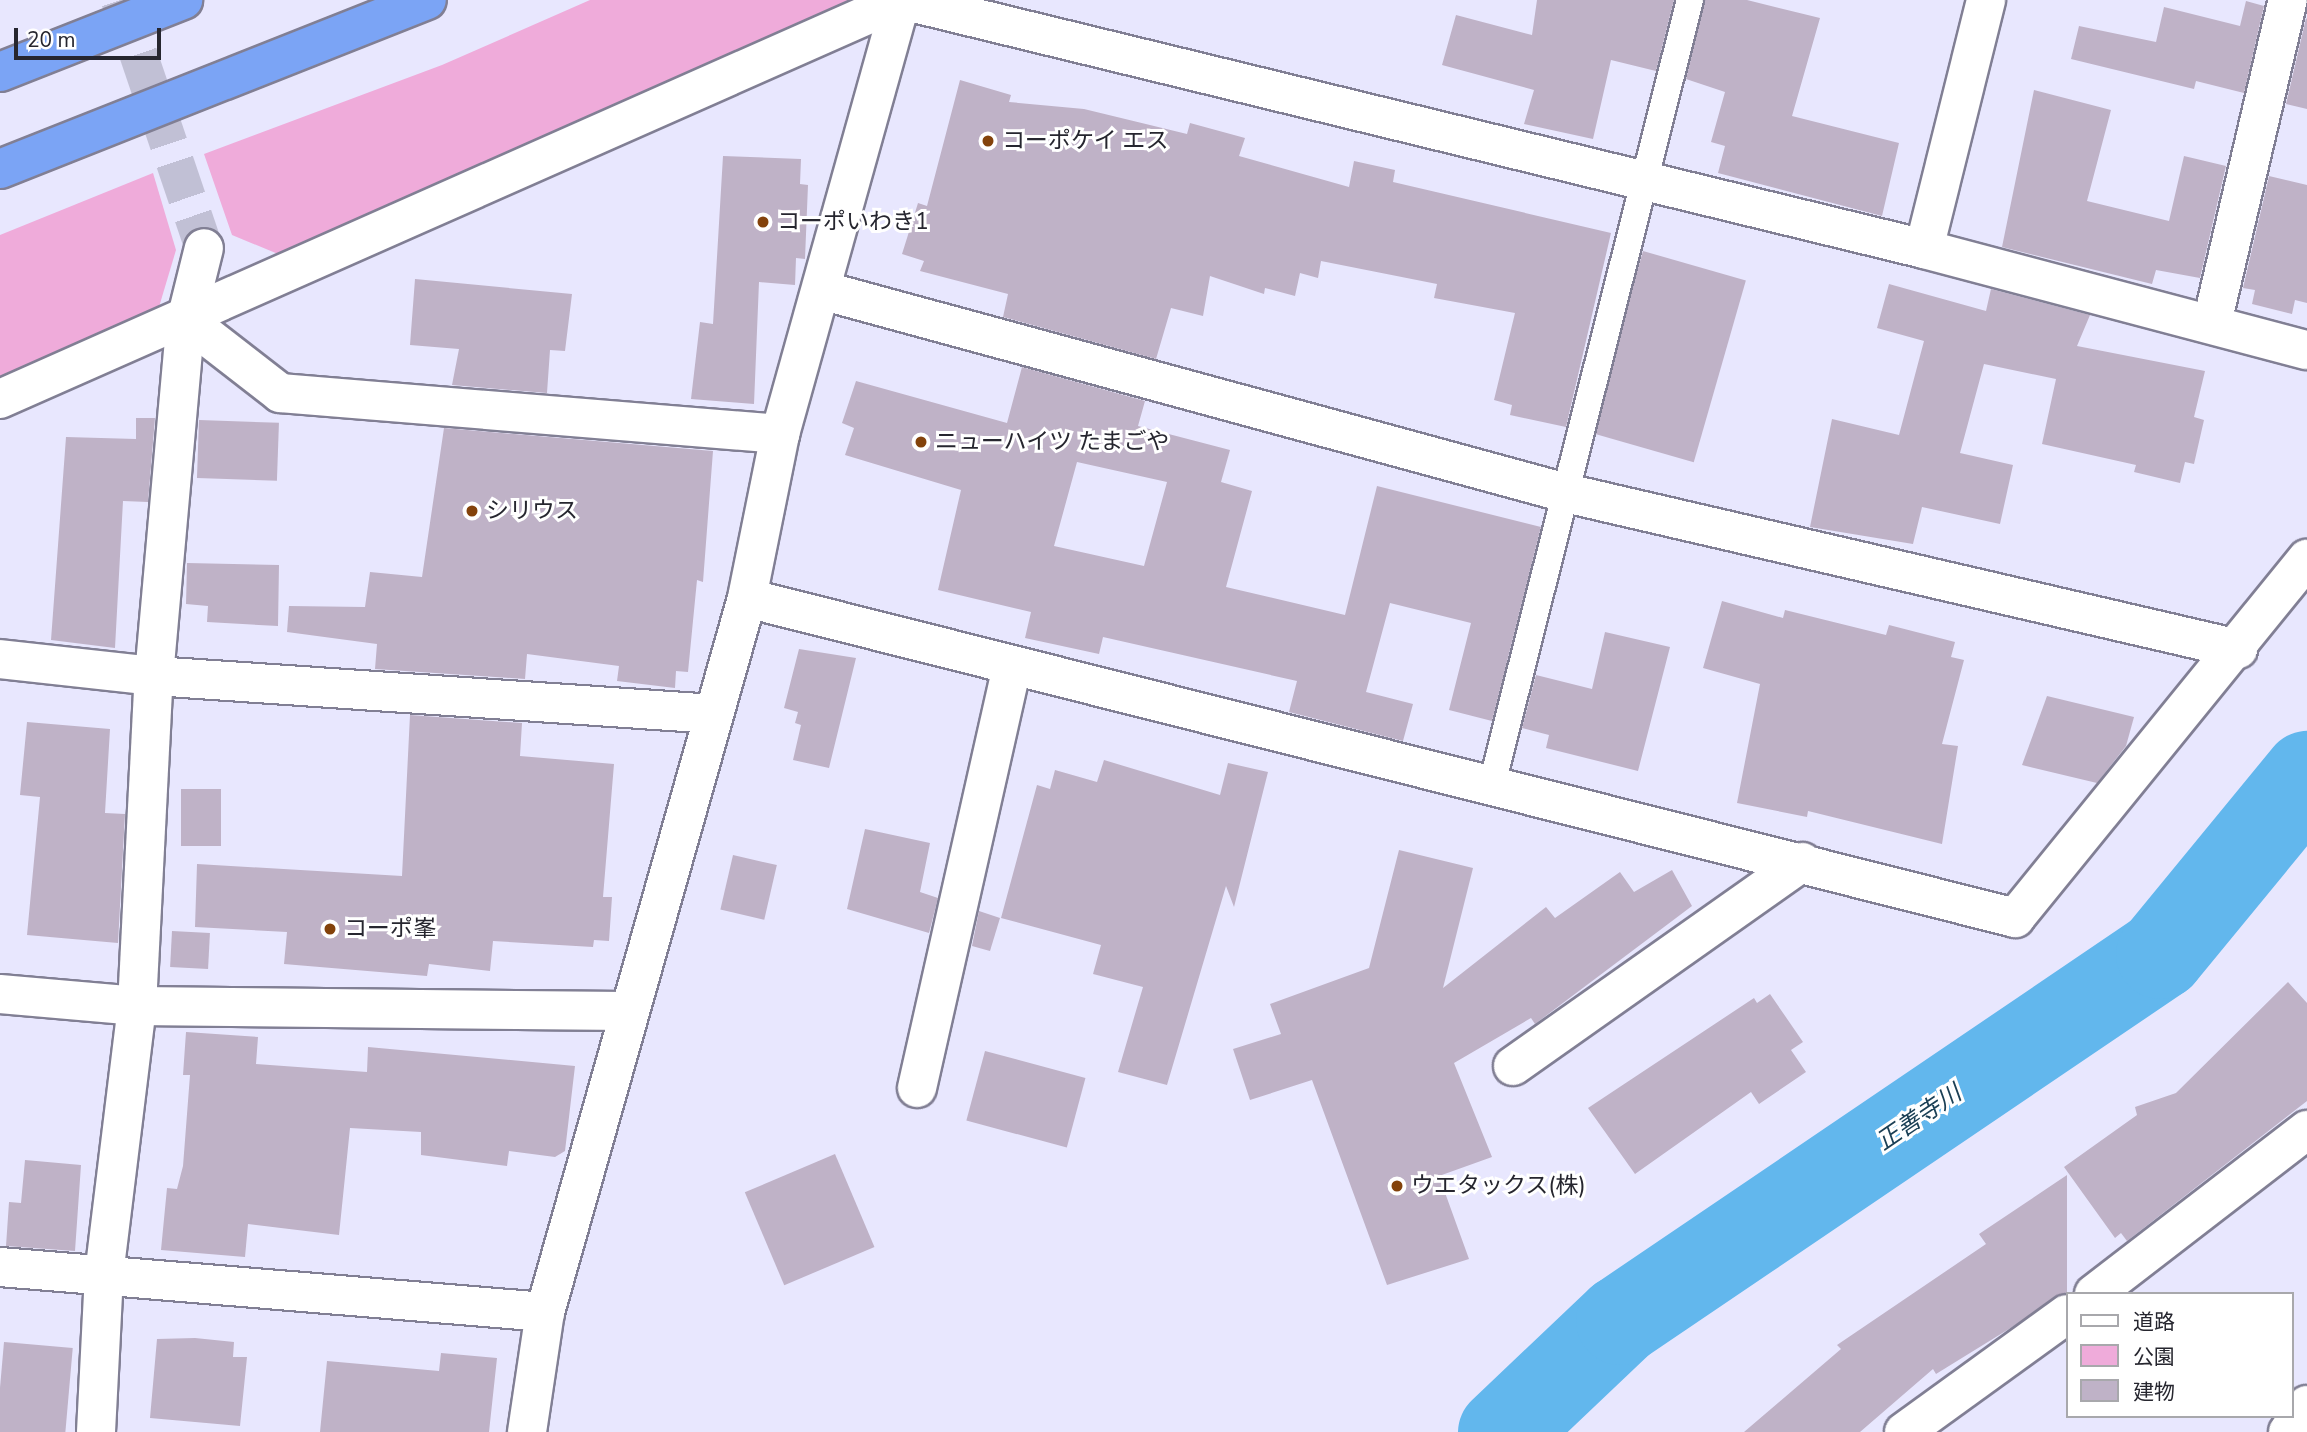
<!DOCTYPE html>
<html>
<head>
<meta charset="utf-8">
<style>
	body { margin:0 }
	#map { position:relative; width:2307px; height:1432px; overflow:hidden; background:#e8e7fe; font-family:"Nunito Sans","Noto Sans JP",sans-serif }
	div>[style] { position:absolute }
	.green>* { inset:0; background:#efabda }
	.river>* { height:89px; margin:-44.5px; padding:0 44.5px; transform-origin:44.5px; border-radius:44.5px; background:#62b7ed }
	.building>* { inset:0; background:#bfb2c7; transform-origin:0 0 }
	.street-tunnel>* { height:38px; margin-top:-19px; transform-origin:0; background:repeating-linear-gradient(90deg,#c1c0d5 0 38px,transparent 0 57px) }
	.roads { filter:drop-shadow(2px 0 #817f94) drop-shadow(-2px 0 #817f94) drop-shadow(0 2px #817f94) drop-shadow(0 -2px #817f94) }
	.lane>* { height:26px; margin:-13px; padding:0 13px; transform-origin:13px; border-radius:13px; background:#fff }
	.street>* { height:38px; margin:-19px; padding:0 19px; transform-origin:19px; border-radius:19px; background:#fff }
	.secondary>* { height:38px; margin:-19px; padding:0 19px; transform-origin:19px; border-radius:19px; background:#fff }
	.highway>* { height:38px; margin:-19px; padding:0 19px; transform-origin:19px; border-radius:19px; background:#7ba4f5 }
	.dots>* { width:19px; height:19px; translate:-50% -50%; box-sizing:border-box; border:4px solid #fff; border-radius:50% }
	span { translate:-50% -50%; white-space:nowrap; text-align:center; line-height:1.15; -webkit-text-stroke:6px #fff; paint-order:stroke }
	.poi-label { font-size:23px; color:#26262f }
	.left { translate:0 -50%; text-align:left }
	.water-label { font-size:24px; color:#1b4056; font-style:italic }
	.legend { position:absolute; left:2066px; top:1292px; width:228px; height:126px; box-sizing:border-box; background:#fff; border:2px solid #a8a8ac; margin:0; padding:9px 12px; list-style:none; font-size:21px; color:#26262f }
	.legend li { display:flex; align-items:center; gap:14px; height:35px }
	.legend b { width:35px; border:2px solid #a8a8ac }
	.scale { position:absolute; left:14px; top:28px; width:147px; height:32px; box-sizing:border-box; border:4px solid #26262f; border-top:0; padding-left:9px; font-size:21px; line-height:24px; white-space:nowrap; color:#26262f; -webkit-text-stroke:5px #fff; paint-order:stroke }
</style>
</head>
<body>
<div id="map">
	<div class="green">
		<i style="clip-path:polygon(590px 0,867px 0,295px 261px,232px 235px,204px 154px,442px 65px)"></i>
		<i style="clip-path:polygon(153px 173px,176px 250px,159px 307px,0 377px,0 235px)"></i>
	</div>
	<div class="river">
		<i style="left:1502px;top:1432px;width:163px;rotate:-43.5deg"></i>
		<i style="left:1620px;top:1320px;width:652px;rotate:-34.13deg"></i>
		<i style="left:2160px;top:954px;width:232px;rotate:-50.6deg"></i>
	</div>
	<div class="building">
		<i style="clip-path:polygon(1537px 0,1674px 0,1656px 71px,1611px 60px,1593px 139px,1524px 124px,1534px 90px,1442px 65px,1456px 15px,1532px 35px)"></i>
		<i style="clip-path:polygon(1705px 0,1747px 0,1820px 18px,1792px 116px,1899px 143px,1882px 216px,1718px 173px,1725px 146px,1711px 142px,1725px 92px,1686px 79px)"></i>
		<i style="clip-path:polygon(2246px 1px,2264px 6px,2244px 93px,2196px 81px,2194px 89px,2071px 59px,2079px 26px,2156px 42px,2164px 7px,2240px 26px)"></i>
		<i style="clip-path:polygon(2306px 18px,2307px 19px,2307px 109px,2286px 104px)"></i>
		<i style="clip-path:polygon(960px 80px,1011px 95px,1009px 102px,1084px 109px,1187px 134px,1190px 123px,1245px 138px,1239px 156px,1349px 187px,1354px 161px,1395px 170px,1393px 182px,1611px 233px,1566px 427px,1510px 415px,1512px 405px,1494px 400px,1515px 313px,1434px 298px,1437px 284px,1321px 261px,1318px 278px,1300px 273px,1295px 296px,1265px 288px,1264px 294px,1210px 276px,1203px 316px,1171px 308px,1156px 359px,1003px 317px,1008px 294px,920px 271px,924px 261px,902px 254px,918px 203px,927px 206px)"></i>
		<i style="clip-path:polygon(2034px 90px,2111px 110px,2087px 201px,2169px 221px,2184px 156px,2226px 166px,2200px 278px,2156px 270px,2152px 284px,2002px 247px)"></i>
		<i style="clip-path:polygon(723px 156px,801px 159px,800px 184px,808px 185px,805px 259px,796px 258px,795px 285px,759px 282px,754px 404px,691px 399px,700px 322px,713px 324px)"></i>
		<i style="clip-path:polygon(2269px 176px,2307px 185px,2307px 303px,2295px 300px,2292px 314px,2252px 304px,2255px 290px,2243px 288px)"></i>
		<i style="left:1643px;top:251px;width:107px;height:189px;rotate:16deg"></i>
		<i style="clip-path:polygon(415px 279px,572px 294px,565px 351px,550px 350px,547px 393px,452px 385px,459px 349px,410px 345px)"></i>
		<i style="clip-path:polygon(1889px 284px,1986px 311px,1991px 289px,2090px 315px,2077px 346px,2205px 371px,2194px 417px,2204px 420px,2194px 464px,2185px 462px,2180px 483px,2134px 472px,2136px 465px,2042px 444px,2056px 379px,1984px 364px,1960px 453px,2013px 465px,2000px 524px,1922px 507px,1913px 544px,1810px 527px,1832px 419px,1899px 435px,1924px 341px,1877px 328px)"></i>
		<i style="clip-path:polygon(evenodd,1022px 367px,1145px 401px,1138px 426px,1230px 450px,1221px 482px,1252px 491px,1226px 587px,1345px 615px,1377px 486px,1541px 527px,1492px 721px,1449px 710px,1471px 623px,1390px 603px,1366px 692px,1413px 704px,1403px 741px,1289px 712px,1297px 681px,1103px 637px,1099px 654px,1025px 638px,1031px 612px,938px 590px,961px 490px,845px 455px,854px 428px,842px 423px,856px 381px,1007px 423px,1022px 367px,1077px 462px,1167px 482px,1144px 566px,1054px 546px,1077px 462px)"></i>
		<i style="clip-path:polygon(136px 418px,155px 418px,148px 502px,123px 501px,115px 648px,51px 640px,66px 437px,136px 439px)"></i>
		<i style="left:199px;top:420px;width:80px;height:58px;rotate:2deg"></i>
		<i style="clip-path:polygon(444px 428px,713px 451px,703px 582px,697px 580px,688px 672px,676px 671px,675px 688px,617px 681px,619px 666px,527px 654px,525px 679px,375px 669px,377px 644px,287px 632px,289px 606px,365px 607px,370px 572px,422px 577px)"></i>
		<i style="clip-path:polygon(187px 563px,279px 565px,278px 626px,207px 622px,208px 606px,186px 604px)"></i>
		<i style="clip-path:polygon(1722px 601px,1783px 618px,1785px 610px,1886px 635px,1889px 625px,1955px 642px,1951px 657px,1964px 660px,1942px 744px,1958px 746px,1942px 844px,1808px 811px,1807px 817px,1737px 803px,1760px 684px,1703px 668px)"></i>
		<i style="clip-path:polygon(1605px 632px,1670px 647px,1638px 771px,1546px 748px,1549px 735px,1522px 728px,1536px 675px,1592px 689px)"></i>
		<i style="clip-path:polygon(799px 649px,856px 658px,829px 768px,793px 760px,801px 725px,795px 723px,798px 712px,784px 708px)"></i>
		<i style="clip-path:polygon(2047px 696px,2134px 717px,2126px 746px,2097px 783px,2022px 765px)"></i>
		<i style="clip-path:polygon(410px 715px,522px 723px,520px 756px,614px 764px,603px 897px,612px 897px,609px 941px,594px 940px,593px 947px,493px 941px,490px 971px,429px 964px,427px 976px,284px 964px,287px 932px,195px 927px,197px 864px,402px 876px)"></i>
		<i style="clip-path:polygon(27px 722px,110px 729px,105px 813px,125px 814px,118px 943px,27px 935px,40px 797px,20px 795px)"></i>
		<i style="clip-path:polygon(1104px 760px,1220px 795px,1228px 763px,1268px 772px,1234px 907px,1226px 886px,1167px 1085px,1118px 1072px,1143px 987px,1093px 974px,1101px 945px,1001px 918px,1037px 785px,1050px 789px,1055px 770px,1097px 782px)"></i>
		<i style="left:181px;top:789px;width:40px;height:57px"></i>
		<i style="clip-path:polygon(865px 829px,930px 843px,920px 892px,938px 898px,929px 933px,847px 909px)"></i>
		<i style="clip-path:polygon(1399px 850px,1473px 868px,1443px 988px,1546px 907px,1555px 918px,1620px 872px,1634px 892px,1672px 870px,1692px 906px,1535px 1024px,1531px 1018px,1454px 1063px,1492px 1157px,1439px 1176px,1469px 1259px,1387px 1285px,1312px 1080px,1250px 1100px,1233px 1049px,1281px 1034px,1270px 1004px,1369px 968px)"></i>
		<i style="left:733px;top:855px;width:45px;height:56px;rotate:13deg"></i>
		<i style="clip-path:polygon(979px 911px,1000px 918px,990px 951px,972px 946px)"></i>
		<i style="left:172px;top:931px;width:38px;height:36px;rotate:3deg"></i>
		<i style="clip-path:polygon(2288px 982px,2307px 1003px,2307px 1101px,2127px 1241px,2121px 1233px,2115px 1238px,2064px 1167px,2137px 1115px,2135px 1107px,2176px 1093px)"></i>
		<i style="clip-path:polygon(1770px 994px,1803px 1042px,1791px 1050px,1806px 1072px,1759px 1104px,1751px 1092px,1635px 1174px,1588px 1108px,1754px 998px,1757px 1003px)"></i>
		<i style="clip-path:polygon(186px 1032px,258px 1037px,256px 1064px,367px 1072px,368px 1047px,575px 1066px,565px 1151px,555px 1157px,509px 1151px,507px 1166px,421px 1155px,421px 1132px,350px 1128px,339px 1235px,248px 1224px,245px 1257px,161px 1250px,167px 1188px,177px 1189px,183px 1166px,190px 1075px,183px 1075px)"></i>
		<i style="left:985px;top:1051px;width:104px;height:72px;rotate:15deg"></i>
		<i style="left:835px;top:1154px;width:101px;height:98px;rotate:67deg"></i>
		<i style="clip-path:polygon(25px 1160px,81px 1165px,75px 1251px,6px 1246px,9px 1202px,21px 1203px)"></i>
		<i style="clip-path:polygon(2067px 1175px,2067px 1293px,1936px 1374px,1933px 1369px,1860px 1432px,1744px 1432px,1841px 1349px,1837px 1345px,1986px 1244px,1979px 1234px)"></i>
		<i style="clip-path:polygon(195px 1338px,234px 1342px,233px 1357px,247px 1357px,240px 1426px,150px 1418px,157px 1339px)"></i>
		<i style="left:4px;top:1342px;width:69px;height:90px;rotate:5deg"></i>
		<i style="clip-path:polygon(441px 1353px,497px 1358px,489px 1432px,320px 1432px,327px 1361px,439px 1371px)"></i>
	</div>
	<div class="street-tunnel">
		<i style="left:120px;top:0;width:262px;rotate:71.3deg"></i>
	</div>
	<div class="roads">
		<div class="lane">
			<i style="left:1492px;top:784px;width:809px;rotate:-75.83deg"></i>
		</div>
		<div class="street">
			<i style="left:902px;top:0;width:1052px;rotate:13.69deg"></i>
			<i style="left:1924px;top:249px;width:396px;rotate:14.8deg"></i>
			<i style="left:1924px;top:249px;width:257px;rotate:-76deg"></i>
			<i style="left:821px;top:290px;width:776px;rotate:15.24deg"></i>
			<i style="left:1570px;top:494px;width:686px;rotate:13.06deg"></i>
			<i style="left:186px;top:320px;width:119px;rotate:37.8deg"></i>
			<i style="left:280px;top:393px;width:502px;rotate:4.69deg"></i>
			<i style="left:2212px;top:323px;width:332px;rotate:-76.8deg"></i>
			<i style="left:0;top:399px;width:985px;rotate:-23.89deg"></i>
			<i style="left:747px;top:598px;width:1308px;rotate:14.16deg"></i>
			<i style="left:2015px;top:918px;width:463px;rotate:-50.9deg"></i>
			<i style="left:0;top:659px;width:155px;rotate:6.3deg"></i>
			<i style="left:154px;top:676px;width:561px;rotate:3.88deg"></i>
			<i style="left:0;top:994px;width:138px;rotate:5deg"></i>
			<i style="left:137px;top:1006px;width:489px;rotate:0.6deg"></i>
			<i style="left:1513px;top:1066px;width:354px;rotate:-35.2deg"></i>
			<i style="left:917px;top:1088px;width:432px;rotate:-77.3deg"></i>
			<i style="left:0;top:1267px;width:547px;rotate:4.72deg"></i>
			<i style="left:2094px;top:1294px;width:269px;rotate:-37.6deg"></i>
			<i style="left:96px;top:1432px;width:157px;rotate:-87.1deg"></i>
			<i style="left:104px;top:1275px;width:271px;rotate:-83deg"></i>
			<i style="left:137px;top:1006px;width:330px;rotate:-87.1deg"></i>
			<i style="left:154px;top:676px;width:357px;rotate:-84.9deg"></i>
			<i style="left:186px;top:320px;width:74px;rotate:-76deg"></i>
			<i style="left:1904px;top:1432px;width:201px;rotate:-35.9deg"></i>
			<i style="left:2288px;top:1432px;width:33px;rotate:-55deg"></i>
		</div>
		<div class="secondary">
			<i style="left:527px;top:1432px;width:121px;rotate:-81.5deg"></i>
			<i style="left:545px;top:1312px;width:742px;rotate:-74.2deg"></i>
			<i style="left:747px;top:598px;width:167px;rotate:-78.6deg"></i>
			<i style="left:780px;top:434px;width:451px;rotate:-74.4deg"></i>
		</div>
		<div class="highway">
			<i style="left:0;top:72px;width:197px;rotate:-21.5deg"></i>
			<i style="left:0;top:169px;width:459px;rotate:-21.6deg"></i>
		</div>
	</div>
	<div class="dots">
		<i style="left:988px;top:141px;background:#83420b"></i>
		<i style="left:763px;top:222px;background:#83420b"></i>
		<i style="left:921px;top:442px;background:#83420b"></i>
		<i style="left:472px;top:511px;background:#83420b"></i>
		<i style="left:330px;top:929px;background:#83420b"></i>
		<i style="left:1397px;top:1186px;background:#83420b"></i>
	</div>
	<div class="poi-label">
		<span class="left" style="left:1002px;top:141px">コーポケイ エス</span>
		<span class="left" style="left:777px;top:222px">コーポいわき1</span>
		<span class="left" style="left:935px;top:442px">ニューハイツ たまごや</span>
		<span class="left" style="left:486px;top:511px">シリウス</span>
		<span class="left" style="left:344px;top:929px">コーポ峯</span>
		<span class="left" style="left:1411px;top:1186px">ウエタックス(株)</span>
	</div>
	<div class="water-label">
		<span style="left:1919px;top:1118px;rotate:-34deg">正善寺川</span>
	</div>
	<ul class="legend">
	<li><b style="height:9px;background:#fff"></b>道路</li>
	<li><b style="height:19px;background:#efabda"></b>公園</li>
	<li><b style="height:19px;background:#bfb2c7"></b>建物</li>
	</ul>
	<div class="scale">20 m</div>
</div>
</body>
</html>
